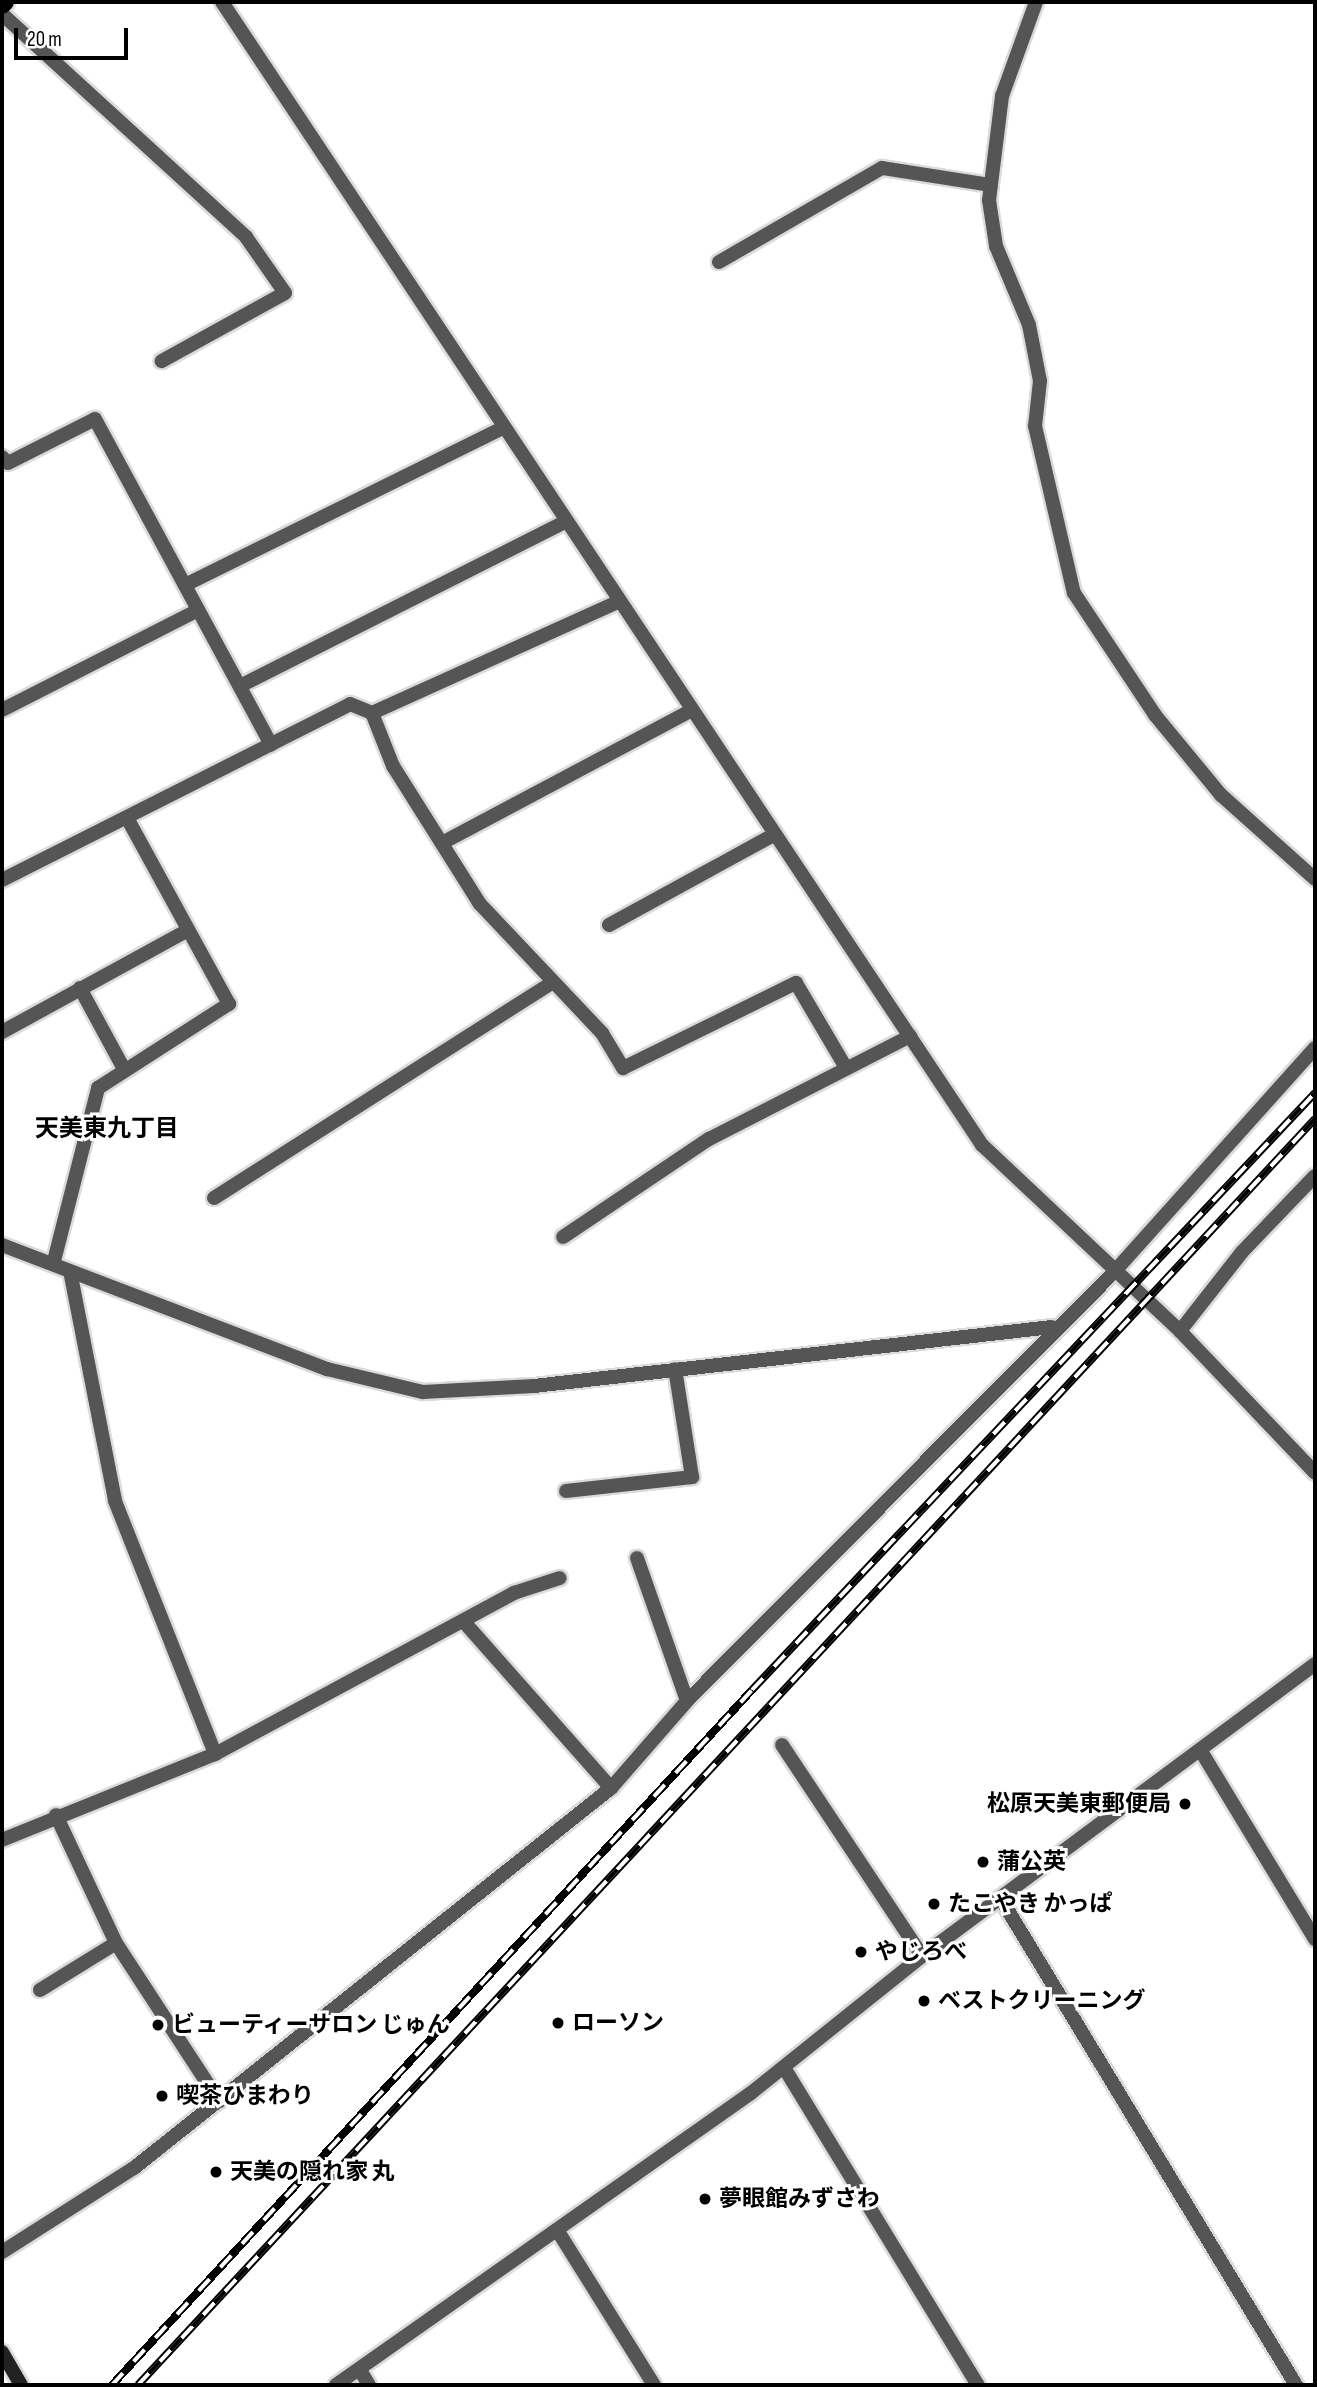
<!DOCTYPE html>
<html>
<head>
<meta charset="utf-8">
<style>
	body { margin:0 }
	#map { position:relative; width:1317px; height:2387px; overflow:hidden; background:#fff; font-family:"Sofia Sans Condensed","Noto Sans JP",sans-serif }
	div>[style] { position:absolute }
	.roads { filter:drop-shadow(2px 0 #dbdbdb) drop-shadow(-2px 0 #dbdbdb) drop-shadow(0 2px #dbdbdb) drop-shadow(0 -2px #dbdbdb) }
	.minor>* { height:14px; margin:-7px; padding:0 7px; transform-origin:7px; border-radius:7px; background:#555 }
	.secondary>* { height:14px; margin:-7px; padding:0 7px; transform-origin:7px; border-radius:7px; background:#222 }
	.primary>* { height:18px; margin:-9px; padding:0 9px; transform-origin:9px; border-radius:9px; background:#000 }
	.rail>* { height:8px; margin-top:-4px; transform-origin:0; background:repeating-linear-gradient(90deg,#fff 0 16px,#000 0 32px); box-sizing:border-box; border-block:2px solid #000 }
	.dots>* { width:19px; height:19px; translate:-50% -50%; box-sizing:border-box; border:4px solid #fff; border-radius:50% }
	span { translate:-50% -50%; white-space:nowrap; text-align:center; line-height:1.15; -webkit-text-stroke:6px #fff; paint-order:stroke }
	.poi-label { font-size:23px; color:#000; font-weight:700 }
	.right { translate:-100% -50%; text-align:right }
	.left { translate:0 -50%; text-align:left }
	.neighbourhood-label { font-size:24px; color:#000; font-weight:700 }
	.frame { position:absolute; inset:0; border:4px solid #000; pointer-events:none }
	.scale { position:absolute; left:14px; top:28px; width:114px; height:32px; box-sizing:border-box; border:4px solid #000; border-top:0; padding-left:9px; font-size:21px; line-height:24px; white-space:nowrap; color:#000; -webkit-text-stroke:5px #fff; paint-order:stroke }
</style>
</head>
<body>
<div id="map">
	<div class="roads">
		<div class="minor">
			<i style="left:222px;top:2px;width:1373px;rotate:56.38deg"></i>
			<i style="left:982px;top:1145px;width:272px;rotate:43.2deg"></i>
			<i style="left:1180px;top:1331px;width:196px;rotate:46.4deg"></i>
			<i style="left:1036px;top:2px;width:100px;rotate:109.9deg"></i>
			<i style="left:1002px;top:96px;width:105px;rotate:97.1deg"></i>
			<i style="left:989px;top:200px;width:47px;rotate:81.3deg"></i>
			<i style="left:996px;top:246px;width:86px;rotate:67.3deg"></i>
			<i style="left:1029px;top:325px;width:57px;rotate:78.9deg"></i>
			<i style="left:1040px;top:381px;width:45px;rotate:96.3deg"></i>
			<i style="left:1035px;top:426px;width:171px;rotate:76.9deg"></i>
			<i style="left:1074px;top:593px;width:146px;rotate:56.4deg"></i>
			<i style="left:1155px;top:715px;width:104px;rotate:50.5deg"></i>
			<i style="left:1221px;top:795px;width:126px;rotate:41.8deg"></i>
			<i style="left:2px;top:14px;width:331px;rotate:42.4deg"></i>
			<i style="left:246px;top:237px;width:68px;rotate:55.1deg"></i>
			<i style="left:285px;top:293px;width:141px;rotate:151.1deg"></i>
			<i style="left:719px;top:262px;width:188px;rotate:-30deg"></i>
			<i style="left:882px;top:168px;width:110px;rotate:8.9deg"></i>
			<i style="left:2px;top:457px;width:8px;rotate:45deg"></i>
			<i style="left:8px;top:463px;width:97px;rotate:-26.8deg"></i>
			<i style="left:95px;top:419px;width:370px;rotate:61.6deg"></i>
			<i style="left:185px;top:585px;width:356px;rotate:-26.3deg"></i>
			<i style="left:240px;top:686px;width:365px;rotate:-26.8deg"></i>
			<i style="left:2px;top:710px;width:220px;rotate:-27deg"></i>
			<i style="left:372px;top:713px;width:57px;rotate:68.4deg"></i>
			<i style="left:393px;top:766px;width:163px;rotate:57.8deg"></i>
			<i style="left:480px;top:904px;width:178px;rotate:46.6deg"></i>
			<i style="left:602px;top:1033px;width:41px;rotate:59deg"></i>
			<i style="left:623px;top:1068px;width:193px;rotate:-26.2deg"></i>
			<i style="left:796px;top:983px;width:99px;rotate:59.5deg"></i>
			<i style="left:442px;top:843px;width:283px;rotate:-28deg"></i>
			<i style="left:2px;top:880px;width:390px;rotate:-26.8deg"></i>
			<i style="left:350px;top:704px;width:24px;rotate:22deg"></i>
			<i style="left:372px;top:713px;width:272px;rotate:-24.3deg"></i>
			<i style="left:609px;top:925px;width:189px;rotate:-28.7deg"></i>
			<i style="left:80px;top:988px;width:94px;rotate:61.5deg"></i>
			<i style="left:2px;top:1032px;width:212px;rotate:-28.7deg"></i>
			<i style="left:214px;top:1198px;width:401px;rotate:-32.5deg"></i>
			<i style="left:563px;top:1237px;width:176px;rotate:-33.9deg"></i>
			<i style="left:709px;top:1139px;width:226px;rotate:-27.1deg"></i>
			<i style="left:2px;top:1245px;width:348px;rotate:20.9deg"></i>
			<i style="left:327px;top:1369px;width:99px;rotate:13.5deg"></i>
			<i style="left:423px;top:1392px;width:111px;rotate:-3.1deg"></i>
			<i style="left:534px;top:1386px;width:521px;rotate:-6.5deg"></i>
			<i style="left:54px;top:1261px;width:179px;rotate:-75.7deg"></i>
			<i style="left:98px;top:1088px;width:156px;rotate:-32.7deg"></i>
			<i style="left:229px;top:1004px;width:212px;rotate:-118.7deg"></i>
			<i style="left:71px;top:1276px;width:229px;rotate:78.9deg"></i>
			<i style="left:115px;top:1501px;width:272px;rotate:68.4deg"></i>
			<i style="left:1180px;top:1331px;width:100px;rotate:-51.9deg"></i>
			<i style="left:1242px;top:1252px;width:105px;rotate:-46.2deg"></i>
			<i style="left:566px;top:1491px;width:127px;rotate:-6.3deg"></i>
			<i style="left:692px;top:1477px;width:109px;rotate:-98.9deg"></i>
			<i style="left:637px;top:1558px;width:151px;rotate:70.7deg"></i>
			<i style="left:465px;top:1623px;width:220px;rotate:48.5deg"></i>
			<i style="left:782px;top:1745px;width:253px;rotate:56.4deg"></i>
			<i style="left:1201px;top:1751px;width:220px;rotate:58.8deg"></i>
			<i style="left:56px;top:1815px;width:141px;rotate:64.9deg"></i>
			<i style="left:116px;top:1943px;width:189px;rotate:56.9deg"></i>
			<i style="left:2px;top:1840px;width:230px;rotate:-22deg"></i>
			<i style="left:215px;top:1754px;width:340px;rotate:-28.3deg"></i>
			<i style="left:514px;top:1593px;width:48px;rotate:-18.1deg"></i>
			<i style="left:1001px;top:1899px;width:569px;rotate:58.74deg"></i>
			<i style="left:40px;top:1990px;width:89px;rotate:-31.7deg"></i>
			<i style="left:785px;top:2069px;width:370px;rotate:58.6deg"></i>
			<i style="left:559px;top:2233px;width:179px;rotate:58deg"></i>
			<i style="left:2px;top:2252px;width:156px;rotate:-32.5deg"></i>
			<i style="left:134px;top:2168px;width:610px;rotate:-38.54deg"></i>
			<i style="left:611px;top:1788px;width:116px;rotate:-48.9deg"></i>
			<i style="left:687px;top:1701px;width:605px;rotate:-45.13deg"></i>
			<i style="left:1114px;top:1272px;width:301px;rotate:-48.1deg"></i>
			<i style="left:360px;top:2370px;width:17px;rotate:59deg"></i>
			<i style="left:336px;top:2385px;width:507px;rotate:-35.13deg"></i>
			<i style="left:751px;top:2093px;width:219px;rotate:-38.7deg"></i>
			<i style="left:922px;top:1956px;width:490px;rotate:-36.6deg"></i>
		</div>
		<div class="secondary">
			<i style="left:2px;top:2352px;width:38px;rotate:60deg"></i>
		</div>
		<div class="primary">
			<i style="left:2px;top:5px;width:4px;rotate:-45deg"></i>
		</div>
	</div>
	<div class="rail">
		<i style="left:112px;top:2385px;width:945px;rotate:-47.36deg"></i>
		<i style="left:752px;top:1690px;width:821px;rotate:-46.68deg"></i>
		<i style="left:138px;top:2385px;width:1729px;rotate:-47.09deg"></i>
	</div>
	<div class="dots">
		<i style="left:1185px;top:1804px;background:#000"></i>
		<i style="left:983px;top:1862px;background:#000"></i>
		<i style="left:934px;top:1904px;background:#000"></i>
		<i style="left:861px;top:1952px;background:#000"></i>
		<i style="left:924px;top:2001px;background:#000"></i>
		<i style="left:558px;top:2023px;background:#000"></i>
		<i style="left:158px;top:2025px;background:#000"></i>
		<i style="left:162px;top:2096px;background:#000"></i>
		<i style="left:216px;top:2172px;background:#000"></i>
		<i style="left:705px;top:2199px;background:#000"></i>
	</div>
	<div class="poi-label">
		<span class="right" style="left:1171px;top:1804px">松原天美東郵便局</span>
		<span class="left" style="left:997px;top:1862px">蒲公英</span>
		<span class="left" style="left:948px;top:1904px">たこやき かっぱ</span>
		<span class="left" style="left:875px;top:1952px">やじろべ</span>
		<span class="left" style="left:938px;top:2001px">ベストクリーニング</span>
		<span class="left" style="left:572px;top:2023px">ローソン</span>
		<span class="left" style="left:172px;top:2025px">ビューティーサロン じゅん</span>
		<span class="left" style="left:176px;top:2096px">喫茶ひまわり</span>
		<span class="left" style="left:230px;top:2172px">天美の隠れ家 丸</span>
		<span class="left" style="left:719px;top:2199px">夢眼館みずさわ</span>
	</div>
	<div class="neighbourhood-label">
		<span style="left:107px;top:1129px">天美東九丁目</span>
	</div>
	<div class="frame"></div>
	<div class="scale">20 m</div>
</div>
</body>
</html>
